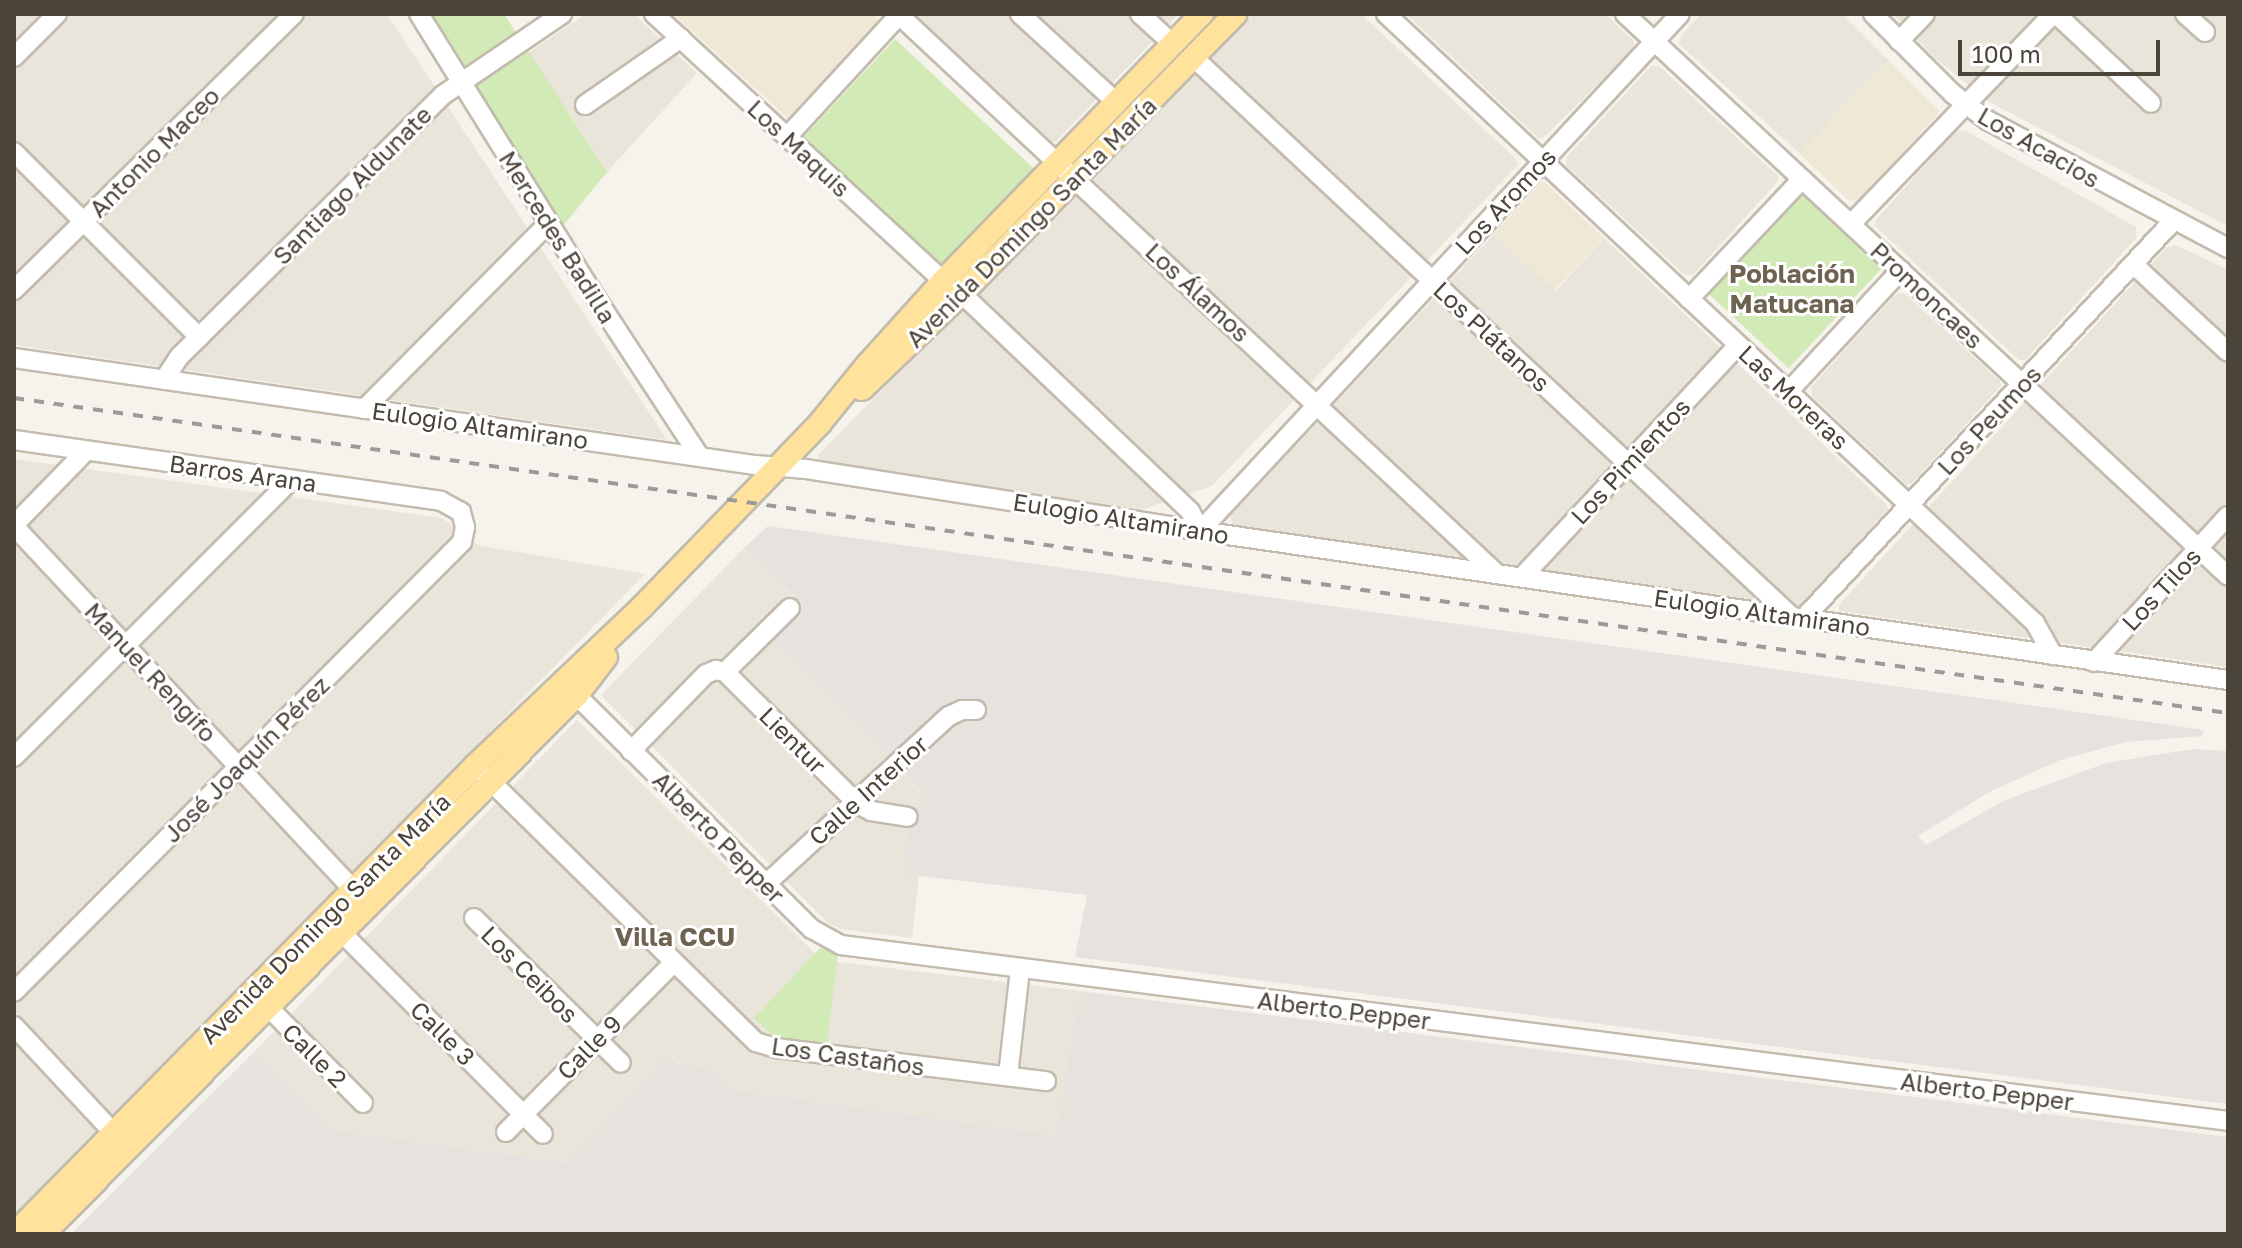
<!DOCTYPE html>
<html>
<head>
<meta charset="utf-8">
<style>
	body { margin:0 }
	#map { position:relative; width:2242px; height:1248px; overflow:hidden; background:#f6f3ec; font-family:"Golos Text",sans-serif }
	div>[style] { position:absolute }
	.residential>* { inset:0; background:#eae5da }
	.industrial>* { inset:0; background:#e6e2dd }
	.education>* { inset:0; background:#efe8d6; transform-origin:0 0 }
	.green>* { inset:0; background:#d2eab5; transform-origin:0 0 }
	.roads { filter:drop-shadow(2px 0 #c2bbae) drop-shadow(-2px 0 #c2bbae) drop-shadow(0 2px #c2bbae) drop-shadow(0 -2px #c2bbae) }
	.minor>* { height:18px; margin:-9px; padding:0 9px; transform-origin:9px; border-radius:9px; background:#fff }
	.major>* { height:22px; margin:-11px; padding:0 11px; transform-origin:11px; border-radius:11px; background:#ffe39c }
	.rail>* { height:4px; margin-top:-2px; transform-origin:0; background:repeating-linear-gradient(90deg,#9a9a9a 0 10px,transparent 0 20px) }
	span { translate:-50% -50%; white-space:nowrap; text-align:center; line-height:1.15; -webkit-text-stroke:6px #fff; paint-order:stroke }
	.street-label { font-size:24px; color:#4b4439 }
	.neighbourhood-label { font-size:26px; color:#6e6250; font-weight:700 }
	.frame { position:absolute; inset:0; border:16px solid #4b4439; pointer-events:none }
	.scale { position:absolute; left:1958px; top:40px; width:202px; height:36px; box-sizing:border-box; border:4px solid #4b4439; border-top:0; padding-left:10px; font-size:24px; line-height:28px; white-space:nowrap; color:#4b4439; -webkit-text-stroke:6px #fff; paint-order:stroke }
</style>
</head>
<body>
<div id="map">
	<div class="residential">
		<i style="clip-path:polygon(14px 14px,387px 14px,667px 440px,14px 345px)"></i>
		<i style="clip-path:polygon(586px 14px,634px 14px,697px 73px,607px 172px,528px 53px)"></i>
		<i style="clip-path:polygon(911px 14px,1179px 14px,1055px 142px,1049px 143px)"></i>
		<i style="clip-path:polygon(1253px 14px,1361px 14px,1516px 159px,1518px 165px,1212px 486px,1138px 511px,823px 464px,817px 456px)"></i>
		<i style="clip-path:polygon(1406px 14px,1605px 14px,1634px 41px,1634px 49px,1543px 138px,1538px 138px)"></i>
		<i style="clip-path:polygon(1701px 14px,1842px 14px,1889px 61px,1799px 153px,1679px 44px,1680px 37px)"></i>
		<i style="clip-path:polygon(1893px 14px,2228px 14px,2228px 226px,1989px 102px,1935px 58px)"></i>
		<i style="clip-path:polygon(1651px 66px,1659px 66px,1778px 176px,1778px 181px,1693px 275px,1684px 274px,1567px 166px,1566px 158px)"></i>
		<i style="clip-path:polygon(1964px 130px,2136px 227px,2136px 238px,2025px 360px,2019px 360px,1875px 226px,1876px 220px,1954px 132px)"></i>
		<i style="clip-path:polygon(1494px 234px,1556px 291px,1604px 238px,1887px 505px,1888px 509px,1800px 606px,1234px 526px,1230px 516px)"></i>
		<i style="clip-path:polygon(2176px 245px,2228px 270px,2228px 667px,1839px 611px,1839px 605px,2166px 248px)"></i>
		<i style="clip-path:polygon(1904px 293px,2000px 381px,2001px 386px,1912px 483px,1906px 484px,1812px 396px,1811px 387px,1896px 294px)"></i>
		<i style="clip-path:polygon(14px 459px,442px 518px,477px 545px,645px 574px,14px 1218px)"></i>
		<i style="clip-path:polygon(743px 549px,804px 606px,775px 640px,923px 794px,906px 829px,902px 873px,919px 876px,912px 938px,840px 929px,828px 923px,601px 695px)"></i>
		<i style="clip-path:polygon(577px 720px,818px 956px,831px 961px,1080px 991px,1058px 1135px,736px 1090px,703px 1066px,688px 1071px,669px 1055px,568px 1163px,336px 1130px,253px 1053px)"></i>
	</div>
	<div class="industrial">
		<i style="clip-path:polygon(768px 526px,2204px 730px,2202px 736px,2125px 742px,2060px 760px,1991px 791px,1918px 836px,1926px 845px,2003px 801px,2106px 763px,2193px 749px,2228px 751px,2228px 1104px,1075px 957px,1087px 895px,902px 874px,906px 829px,923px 793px,774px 640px,804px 605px,743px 549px)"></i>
		<i style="clip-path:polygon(1080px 991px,2228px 1137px,2228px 1234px,71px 1234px,253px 1053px,336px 1130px,568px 1163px,668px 1055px,688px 1071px,703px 1066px,736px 1090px,1057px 1135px)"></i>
	</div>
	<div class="education">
		<i style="clip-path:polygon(673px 14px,872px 14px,881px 23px,792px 122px)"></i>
		<i style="clip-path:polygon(1889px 61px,1940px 112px,1858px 201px,1848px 200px,1799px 153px)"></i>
		<i style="left:1543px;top:181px;width:83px;height:72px;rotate:43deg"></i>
	</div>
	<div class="green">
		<i style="clip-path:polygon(430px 14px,504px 14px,607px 172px,563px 226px)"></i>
		<i style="left:895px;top:39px;width:190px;height:136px;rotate:43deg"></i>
		<i style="left:1803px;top:193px;width:109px;height:138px;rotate:43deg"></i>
		<i style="clip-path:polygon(821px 947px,838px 953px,827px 1044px,776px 1038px,754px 1018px)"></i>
	</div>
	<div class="roads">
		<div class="minor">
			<i style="left:419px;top:14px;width:327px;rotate:58.1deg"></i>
			<i style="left:592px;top:292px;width:197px;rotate:56.8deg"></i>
			<i style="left:654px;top:14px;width:393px;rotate:42.7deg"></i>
			<i style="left:898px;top:14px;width:819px;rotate:43.07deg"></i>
			<i style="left:1020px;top:14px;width:130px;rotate:42.5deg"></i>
			<i style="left:1140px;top:14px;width:45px;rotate:42.3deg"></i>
			<i style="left:1386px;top:14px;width:890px;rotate:43.18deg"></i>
			<i style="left:2035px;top:623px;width:37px;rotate:61deg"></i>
			<i style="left:1625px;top:14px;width:824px;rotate:42.98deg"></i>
			<i style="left:1873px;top:14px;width:113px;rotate:45deg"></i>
			<i style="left:1953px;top:94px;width:43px;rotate:37.4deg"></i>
			<i style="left:1987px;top:120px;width:273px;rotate:28deg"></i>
			<i style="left:2056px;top:14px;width:130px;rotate:43.1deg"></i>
			<i style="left:2185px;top:14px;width:27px;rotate:42deg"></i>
			<i style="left:1899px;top:41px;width:37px;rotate:-46deg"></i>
			<i style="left:14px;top:57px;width:61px;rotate:-45deg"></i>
			<i style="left:1193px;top:57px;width:817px;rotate:43.07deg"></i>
			<i style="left:585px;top:105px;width:117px;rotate:-34.9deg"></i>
			<i style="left:787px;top:137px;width:167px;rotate:-47.4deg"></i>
			<i style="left:14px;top:152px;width:262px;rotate:45deg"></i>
			<i style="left:1851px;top:224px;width:291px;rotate:-46.1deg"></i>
			<i style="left:2133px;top:264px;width:129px;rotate:42.8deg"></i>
			<i style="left:14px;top:290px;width:393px;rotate:-44.6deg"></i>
			<i style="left:961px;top:293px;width:316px;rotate:43.6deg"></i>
			<i style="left:1190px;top:511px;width:22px;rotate:63deg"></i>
			<i style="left:1689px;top:299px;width:165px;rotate:-46.7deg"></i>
			<i style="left:14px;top:358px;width:749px;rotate:8.22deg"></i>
			<i style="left:755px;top:465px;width:51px;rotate:4.5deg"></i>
			<i style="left:806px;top:469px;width:399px;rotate:8.9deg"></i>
			<i style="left:1200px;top:531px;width:1039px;rotate:8.25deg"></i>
			<i style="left:164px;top:380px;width:27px;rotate:-57deg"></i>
			<i style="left:179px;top:357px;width:372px;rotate:-44.8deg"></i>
			<i style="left:443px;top:95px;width:144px;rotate:-34.2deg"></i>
			<i style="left:1788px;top:392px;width:166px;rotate:-47.2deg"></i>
			<i style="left:364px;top:409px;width:262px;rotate:-45.2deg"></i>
			<i style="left:14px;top:440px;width:431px;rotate:8.1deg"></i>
			<i style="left:441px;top:501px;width:23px;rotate:29deg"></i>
			<i style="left:461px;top:512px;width:16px;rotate:75deg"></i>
			<i style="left:465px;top:527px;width:15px;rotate:101deg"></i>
			<i style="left:462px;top:542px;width:16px;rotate:135deg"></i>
			<i style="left:451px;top:553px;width:619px;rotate:134.87deg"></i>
			<i style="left:14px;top:525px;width:103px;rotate:-45.8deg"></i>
			<i style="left:14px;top:526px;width:497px;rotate:47deg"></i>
			<i style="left:1200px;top:531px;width:705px;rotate:-47.13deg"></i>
			<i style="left:1522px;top:577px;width:317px;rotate:-47deg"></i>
			<i style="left:1804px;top:618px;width:542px;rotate:-47.09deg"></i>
			<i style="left:2094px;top:662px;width:198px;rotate:-47.5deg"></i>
			<i style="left:725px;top:672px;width:187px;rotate:44.8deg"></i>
			<i style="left:858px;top:804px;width:15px;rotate:28deg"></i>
			<i style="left:871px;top:811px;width:37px;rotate:9deg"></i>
			<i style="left:725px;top:672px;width:91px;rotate:-44.6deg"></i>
			<i style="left:567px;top:686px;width:345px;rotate:44.8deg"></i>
			<i style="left:812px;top:929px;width:33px;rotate:29deg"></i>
			<i style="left:841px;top:945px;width:1398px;rotate:7.23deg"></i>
			<i style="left:631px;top:751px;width:107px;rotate:-45.8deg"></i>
			<i style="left:706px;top:674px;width:11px;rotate:-22deg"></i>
			<i style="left:716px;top:670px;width:9px;rotate:13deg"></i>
			<i style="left:14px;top:757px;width:392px;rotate:-45deg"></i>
			<i style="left:482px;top:773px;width:384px;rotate:44.5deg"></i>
			<i style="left:756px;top:1042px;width:21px;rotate:17deg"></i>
			<i style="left:776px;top:1048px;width:272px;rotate:7deg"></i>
			<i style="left:766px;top:884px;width:248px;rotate:-42.6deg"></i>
			<i style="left:949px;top:716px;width:14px;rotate:-25deg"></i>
			<i style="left:962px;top:710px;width:14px"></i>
			<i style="left:474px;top:918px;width:206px;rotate:44.6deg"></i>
			<i style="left:342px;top:933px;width:284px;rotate:45deg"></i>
			<i style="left:268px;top:1007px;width:135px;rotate:45.3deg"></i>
			<i style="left:14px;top:1026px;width:145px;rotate:47deg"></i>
			<i style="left:113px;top:1132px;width:12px"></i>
			<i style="left:1008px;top:1076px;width:108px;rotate:-83.6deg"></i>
			<i style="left:506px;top:1132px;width:238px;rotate:-45.3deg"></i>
		</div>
		<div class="major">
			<i style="left:862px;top:389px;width:154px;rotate:-43.9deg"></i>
			<i style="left:973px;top:282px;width:375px;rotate:-45.6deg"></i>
			<i style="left:14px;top:1234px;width:657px;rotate:-45.43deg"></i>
			<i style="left:475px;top:766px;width:231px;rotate:-43.6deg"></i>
			<i style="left:642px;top:607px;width:256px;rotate:-45.9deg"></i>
			<i style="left:820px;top:423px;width:76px;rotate:-50.9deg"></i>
			<i style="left:868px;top:364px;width:112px;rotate:-47.9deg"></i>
			<i style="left:943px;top:281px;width:372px;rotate:-45.9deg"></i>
			<i style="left:43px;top:1234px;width:757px;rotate:-45.27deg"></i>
			<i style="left:576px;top:696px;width:49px;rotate:-52.4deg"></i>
		</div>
	</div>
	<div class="rail">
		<i style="left:14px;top:398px;width:2236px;rotate:8.1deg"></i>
	</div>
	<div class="street-label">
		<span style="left:2039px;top:147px;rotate:30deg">Los Acacios</span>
		<span style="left:799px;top:148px;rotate:43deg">Los Maquis</span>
		<span style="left:154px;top:152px;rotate:-45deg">Antonio Maceo</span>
		<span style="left:352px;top:185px;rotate:-45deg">Santiago Aldunate</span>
		<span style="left:1505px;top:201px;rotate:-47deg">Los Aromos</span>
		<span style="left:1031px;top:222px;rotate:-45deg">Avenida Domingo Santa María</span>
		<span style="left:558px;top:237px;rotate:58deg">Mercedes Badilla</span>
		<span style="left:1198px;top:292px;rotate:43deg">Los Álamos</span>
		<span style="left:1927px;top:295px;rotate:43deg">Promoncaes</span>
		<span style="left:1492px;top:336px;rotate:43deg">Los Plátanos</span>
		<span style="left:1794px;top:397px;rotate:43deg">Las Moreras</span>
		<span style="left:1989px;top:420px;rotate:-47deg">Los Peumos</span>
		<span style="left:480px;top:425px;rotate:8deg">Eulogio Altamirano</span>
		<span style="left:1630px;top:461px;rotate:-47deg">Los Pimientos</span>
		<span style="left:243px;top:473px;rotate:8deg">Barros Arana</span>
		<span style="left:1121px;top:518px;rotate:9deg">Eulogio Altamirano</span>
		<span style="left:2161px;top:589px;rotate:-47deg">Los Tilos</span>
		<span style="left:1762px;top:612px;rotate:8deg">Eulogio Altamirano</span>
		<span style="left:151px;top:672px;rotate:47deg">Manuel Rengifo</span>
		<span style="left:793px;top:740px;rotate:45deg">Lientur</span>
		<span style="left:246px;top:759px;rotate:-45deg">José Joaquín Pérez</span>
		<span style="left:868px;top:790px;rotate:-42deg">Calle Interior</span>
		<span style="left:719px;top:837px;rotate:45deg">Alberto Pepper</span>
		<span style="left:325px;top:918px;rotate:-45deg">Avenida Domingo Santa María</span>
		<span style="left:530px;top:974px;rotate:45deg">Los Ceibos</span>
		<span style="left:1344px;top:1010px;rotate:7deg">Alberto Pepper</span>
		<span style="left:443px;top:1033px;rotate:45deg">Calle 3</span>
		<span style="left:589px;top:1047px;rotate:-45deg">Calle 9</span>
		<span style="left:315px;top:1055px;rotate:45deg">Calle 2</span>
		<span style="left:848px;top:1056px;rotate:8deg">Los Castaños</span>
		<span style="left:1987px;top:1091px;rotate:7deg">Alberto Pepper</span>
	</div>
	<div class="neighbourhood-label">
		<span style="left:1792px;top:289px">Población<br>Matucana</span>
		<span style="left:675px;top:937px">Villa CCU</span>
	</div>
	<div class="frame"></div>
	<div class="scale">100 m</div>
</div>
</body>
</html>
